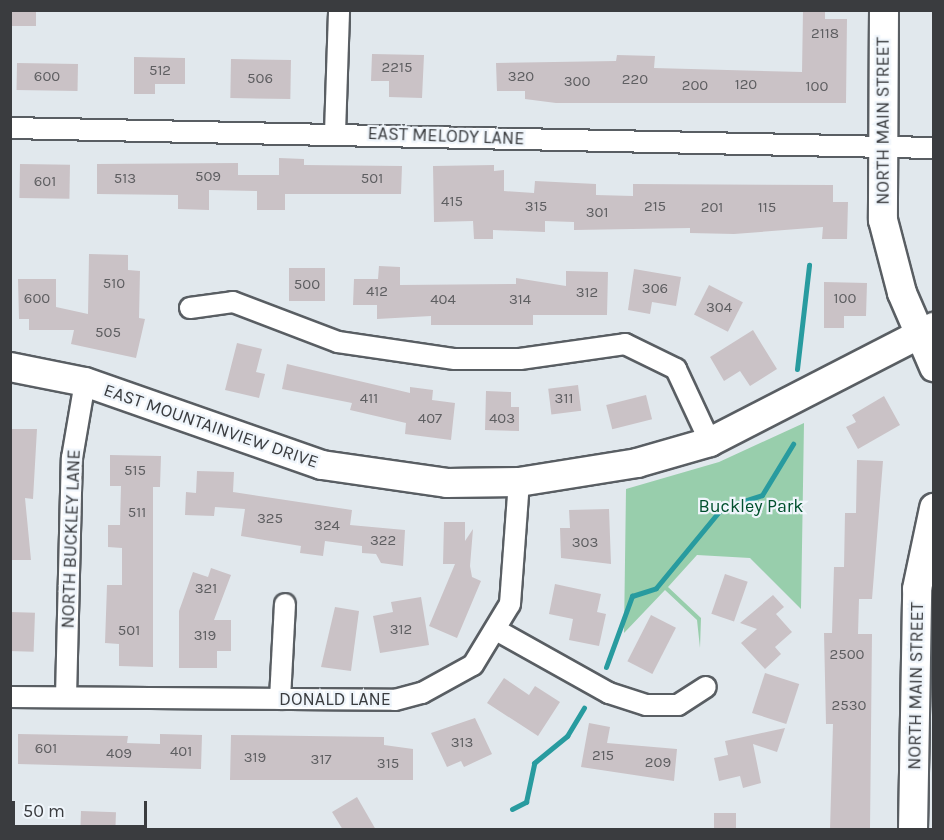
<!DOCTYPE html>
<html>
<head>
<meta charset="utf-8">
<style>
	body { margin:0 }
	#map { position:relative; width:944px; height:840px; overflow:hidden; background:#e1e8ed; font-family:Karla,sans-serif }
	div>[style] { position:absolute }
	.green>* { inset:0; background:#98ceac }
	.stream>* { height:5px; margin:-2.5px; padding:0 2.5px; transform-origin:2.5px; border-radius:2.5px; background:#289b9f }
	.building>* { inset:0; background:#cac2c6; transform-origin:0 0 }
	.roads { filter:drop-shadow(2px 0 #595e63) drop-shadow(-2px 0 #595e63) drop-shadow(0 2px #595e63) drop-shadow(0 -2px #595e63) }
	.street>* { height:20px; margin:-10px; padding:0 10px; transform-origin:10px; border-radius:10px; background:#fff }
	.secondary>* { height:28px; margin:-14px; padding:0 14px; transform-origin:14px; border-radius:14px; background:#fff }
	span { translate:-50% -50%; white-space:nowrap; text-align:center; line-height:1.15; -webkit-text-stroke:4.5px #eff5fb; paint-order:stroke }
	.number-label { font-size:15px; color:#5e5e61 }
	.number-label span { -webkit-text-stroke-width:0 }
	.street-label { font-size:18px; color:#3a3c3f }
	.park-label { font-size:18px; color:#004f2d }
	.frame { position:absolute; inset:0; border:12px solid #3a3c3f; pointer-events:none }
	.scale { position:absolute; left:12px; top:801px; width:135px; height:27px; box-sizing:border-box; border:3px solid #3a3c3f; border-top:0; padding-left:8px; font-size:18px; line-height:21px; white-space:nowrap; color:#3a3c3f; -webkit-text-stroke:4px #eff5fb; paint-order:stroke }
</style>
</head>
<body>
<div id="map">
	<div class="green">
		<i style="clip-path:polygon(804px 423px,801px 609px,750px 558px,697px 555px,668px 587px,701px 618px,700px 648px,697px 620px,665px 590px,624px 633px,626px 489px,719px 462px)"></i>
	</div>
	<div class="stream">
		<i style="left:797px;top:369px;width:105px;rotate:-83.4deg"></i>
		<i style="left:606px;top:667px;width:76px;rotate:-69.9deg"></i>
		<i style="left:632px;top:596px;width:25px;rotate:-18deg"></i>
		<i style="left:656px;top:588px;width:104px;rotate:-50.5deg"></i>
		<i style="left:722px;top:508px;width:42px;rotate:-18deg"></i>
		<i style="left:762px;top:495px;width:60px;rotate:-58.7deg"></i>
		<i style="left:512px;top:809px;width:16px;rotate:-27deg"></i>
		<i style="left:526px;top:802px;width:40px;rotate:-78deg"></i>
		<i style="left:534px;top:763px;width:43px;rotate:-39.3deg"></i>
		<i style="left:567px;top:736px;width:33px;rotate:-59deg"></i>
	</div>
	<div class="building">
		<i style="left:12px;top:10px;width:24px;height:16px"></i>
		<i style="clip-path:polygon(803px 10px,825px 10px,825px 19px,847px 19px,846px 103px,556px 103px,525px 99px,525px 91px,497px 91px,496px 63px,616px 61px,617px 55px,655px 56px,654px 68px,802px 72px)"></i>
		<i style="clip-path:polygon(372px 54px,424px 55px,422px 98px,389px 97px,389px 81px,371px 81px)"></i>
		<i style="clip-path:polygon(134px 57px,185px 58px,185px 84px,155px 84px,155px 94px,134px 94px)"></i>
		<i style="left:231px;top:59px;width:60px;height:39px;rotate:1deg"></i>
		<i style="left:17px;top:63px;width:61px;height:27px;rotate:1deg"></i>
		<i style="clip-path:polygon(279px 158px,304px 159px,304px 165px,402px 166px,401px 194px,285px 194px,285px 210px,257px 210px,257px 191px,209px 190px,209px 210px,178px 209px,178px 195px,97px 194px,97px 164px,238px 163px,238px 175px,279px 175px)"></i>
		<i style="left:20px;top:164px;width:50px;height:34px;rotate:1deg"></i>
		<i style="clip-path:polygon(494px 165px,494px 171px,504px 170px,504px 191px,534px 193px,535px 181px,596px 184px,596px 195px,633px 196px,633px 184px,833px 185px,833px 202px,848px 202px,847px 239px,822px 239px,823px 227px,734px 234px,690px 233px,690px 228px,574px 230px,574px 222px,545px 221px,545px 232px,493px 230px,493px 239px,474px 239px,473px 221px,434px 222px,433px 166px)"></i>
		<i style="clip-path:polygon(89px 254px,128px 255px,128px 270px,140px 271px,139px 318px,145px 319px,136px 358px,71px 344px,74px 330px,29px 330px,29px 319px,19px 319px,18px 279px,56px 279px,56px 307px,88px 314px)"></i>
		<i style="clip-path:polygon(379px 266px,400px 267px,400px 285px,516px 284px,516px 278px,566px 286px,566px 271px,608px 272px,607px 315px,533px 315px,533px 325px,431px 325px,431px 316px,377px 319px,377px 305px,353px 305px,354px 279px,378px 279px)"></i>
		<i style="left:289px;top:268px;width:36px;height:33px"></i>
		<i style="clip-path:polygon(634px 269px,681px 277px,676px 306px,652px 302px,650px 314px,628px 310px)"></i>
		<i style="clip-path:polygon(824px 282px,867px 283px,866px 316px,844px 316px,844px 328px,824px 328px)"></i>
		<i style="left:709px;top:285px;width:38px;height:33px;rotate:27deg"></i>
		<i style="clip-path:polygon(753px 330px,777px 369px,750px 386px,740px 371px,724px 381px,710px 357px)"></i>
		<i style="clip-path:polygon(237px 343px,262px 349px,256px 372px,265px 374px,259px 398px,225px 390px)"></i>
		<i style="clip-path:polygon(287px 364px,410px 393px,410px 387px,433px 390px,432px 400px,455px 403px,451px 440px,405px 434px,406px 423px,350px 410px,352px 403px,282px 389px)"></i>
		<i style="left:578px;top:385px;width:26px;height:30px;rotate:83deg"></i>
		<i style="clip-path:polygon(486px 391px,511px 392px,511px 407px,519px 407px,519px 431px,485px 430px)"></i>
		<i style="left:646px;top:395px;width:25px;height:41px;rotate:76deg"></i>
		<i style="clip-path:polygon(884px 396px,900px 425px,858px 449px,846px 427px,856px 422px,852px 415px)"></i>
		<i style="clip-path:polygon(10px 429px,37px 429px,33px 499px,25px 498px,31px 560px,10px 560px)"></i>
		<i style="clip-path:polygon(110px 455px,161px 456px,160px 487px,153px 487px,153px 667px,119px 666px,119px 644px,105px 643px,107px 585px,122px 585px,122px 548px,108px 547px,108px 525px,120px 525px,121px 486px,110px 486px)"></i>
		<i style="clip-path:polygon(857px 460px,883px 461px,872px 599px,859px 599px,858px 634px,872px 634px,870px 830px,830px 830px,833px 724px,826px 724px,824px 633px,832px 633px,834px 567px,844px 567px,845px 513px,856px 513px)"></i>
		<i style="clip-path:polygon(197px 471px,234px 472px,233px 492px,352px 510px,350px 525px,405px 530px,403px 566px,381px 563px,376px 554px,362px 553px,362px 546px,325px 541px,323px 556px,300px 553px,301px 546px,241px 536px,245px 509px,215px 507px,214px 516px,185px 515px,186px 492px,196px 493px)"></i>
		<i style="clip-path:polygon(609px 509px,611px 564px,561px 558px,560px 528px,570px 528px,569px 510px)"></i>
		<i style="clip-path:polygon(444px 522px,465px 522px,465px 541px,473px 529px,470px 566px,472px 577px,481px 581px,457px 638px,429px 626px,455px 564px,443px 564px)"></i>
		<i style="clip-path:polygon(211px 568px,231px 575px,214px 620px,231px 620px,231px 651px,217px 651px,217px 668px,179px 668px,179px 611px,193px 572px,208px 577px)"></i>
		<i style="left:725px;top:574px;width:24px;height:42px;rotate:19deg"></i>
		<i style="clip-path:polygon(555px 584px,601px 594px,597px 612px,606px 614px,599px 646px,569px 640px,573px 619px,549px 614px)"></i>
		<i style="clip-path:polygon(773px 595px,784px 607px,776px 614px,792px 632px,775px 647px,781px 654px,765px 669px,741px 643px,757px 629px,740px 623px)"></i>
		<i style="clip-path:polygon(421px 597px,429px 645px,380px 653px,373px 616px,393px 612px,391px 602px)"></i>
		<i style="clip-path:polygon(335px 607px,359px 611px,351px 671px,321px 667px)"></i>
		<i style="left:10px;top:612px;width:25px;height:39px;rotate:2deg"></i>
		<i style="left:651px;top:615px;width:28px;height:52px;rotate:27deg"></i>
		<i style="left:765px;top:673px;width:36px;height:42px;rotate:18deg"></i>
		<i style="clip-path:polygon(504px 678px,529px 695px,535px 686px,560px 702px,538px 736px,487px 703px)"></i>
		<i style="clip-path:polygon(475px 718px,492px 754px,464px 767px,461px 761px,447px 767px,431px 733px)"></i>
		<i style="clip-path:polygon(589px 723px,610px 727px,607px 743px,677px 749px,674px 781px,581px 767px)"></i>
		<i style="clip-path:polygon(785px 728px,777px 752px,753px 744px,761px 783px,743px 788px,740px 776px,719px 781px,714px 758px,728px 755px,725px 741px)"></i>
		<i style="clip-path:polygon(18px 734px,128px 736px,127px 743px,160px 744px,160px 734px,202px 735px,201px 769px,18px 764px)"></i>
		<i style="clip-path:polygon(231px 735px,384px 737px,384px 745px,413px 749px,413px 780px,230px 780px)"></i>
		<i style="clip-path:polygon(357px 797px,376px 830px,343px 830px,332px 812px)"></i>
		<i style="left:81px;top:811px;width:35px;height:19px;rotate:2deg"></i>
		<i style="left:714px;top:813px;width:22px;height:17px"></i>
	</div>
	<div class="roads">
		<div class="street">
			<i style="left:10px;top:128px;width:924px;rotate:1.24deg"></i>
			<i style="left:335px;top:133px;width:123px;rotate:-88.1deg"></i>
			<i style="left:190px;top:308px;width:43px;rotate:-7.9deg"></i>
			<i style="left:233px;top:302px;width:112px;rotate:20.9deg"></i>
			<i style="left:338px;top:342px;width:118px;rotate:8.3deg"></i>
			<i style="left:455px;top:359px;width:65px"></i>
			<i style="left:520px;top:359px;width:106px;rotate:-8.1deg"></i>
			<i style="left:625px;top:344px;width:57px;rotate:26.1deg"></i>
			<i style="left:676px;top:369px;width:81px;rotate:65deg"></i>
			<i style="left:498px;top:631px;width:127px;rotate:29.2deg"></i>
			<i style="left:609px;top:693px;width:39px;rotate:18deg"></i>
			<i style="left:646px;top:705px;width:32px"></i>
			<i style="left:678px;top:705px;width:33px;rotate:-33deg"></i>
			<i style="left:10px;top:697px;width:385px;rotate:0.4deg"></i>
			<i style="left:395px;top:700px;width:28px;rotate:-15deg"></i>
			<i style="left:422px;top:693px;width:58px;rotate:-28.8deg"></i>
			<i style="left:473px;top:665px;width:71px;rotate:-58.8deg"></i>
			<i style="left:510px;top:604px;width:122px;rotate:-85.8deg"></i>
			<i style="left:66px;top:697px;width:239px;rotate:-88.6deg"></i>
			<i style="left:72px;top:458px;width:77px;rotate:-80.3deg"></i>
			<i style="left:280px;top:699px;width:95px;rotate:-87deg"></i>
		</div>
		<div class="secondary">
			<i style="left:884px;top:10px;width:210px;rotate:90.3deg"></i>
			<i style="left:883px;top:220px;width:75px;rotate:75.4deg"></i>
			<i style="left:902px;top:293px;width:81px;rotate:66.6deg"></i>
			<i style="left:10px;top:367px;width:76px;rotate:11.3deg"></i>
			<i style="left:85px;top:382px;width:251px;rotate:19.3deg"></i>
			<i style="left:322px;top:465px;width:126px;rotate:8.2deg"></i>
			<i style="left:447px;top:483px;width:72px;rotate:-0.8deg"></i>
			<i style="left:519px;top:482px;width:120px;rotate:-9.1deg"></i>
			<i style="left:637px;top:463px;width:76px;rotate:-16deg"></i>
			<i style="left:710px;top:442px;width:252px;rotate:-27.2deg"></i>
			<i style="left:913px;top:830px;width:241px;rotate:-89deg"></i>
			<i style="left:917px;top:589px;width:83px;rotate:-78.1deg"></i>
		</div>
	</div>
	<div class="number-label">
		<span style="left:825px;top:34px">2118</span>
		<span style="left:397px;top:68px">2215</span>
		<span style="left:160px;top:71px">512</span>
		<span style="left:47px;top:77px">600</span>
		<span style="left:521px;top:77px">320</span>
		<span style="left:260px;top:79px">506</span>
		<span style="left:635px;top:80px">220</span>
		<span style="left:577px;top:82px">300</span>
		<span style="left:746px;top:85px">120</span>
		<span style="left:695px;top:86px">200</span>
		<span style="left:817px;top:87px">100</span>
		<span style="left:208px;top:177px">509</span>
		<span style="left:125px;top:179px">513</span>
		<span style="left:372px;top:179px">501</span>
		<span style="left:45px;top:182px">601</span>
		<span style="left:452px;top:202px">415</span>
		<span style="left:536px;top:207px">315</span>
		<span style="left:655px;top:207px">215</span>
		<span style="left:712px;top:208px">201</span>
		<span style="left:767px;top:208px">115</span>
		<span style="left:597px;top:213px">301</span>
		<span style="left:114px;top:284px">510</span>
		<span style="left:307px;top:285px">500</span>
		<span style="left:655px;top:289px">306</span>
		<span style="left:377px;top:292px">412</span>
		<span style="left:587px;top:293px">312</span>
		<span style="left:37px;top:299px">600</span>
		<span style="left:845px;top:299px">100</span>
		<span style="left:443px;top:300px">404</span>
		<span style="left:520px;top:300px">314</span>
		<span style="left:719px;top:308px">304</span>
		<span style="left:108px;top:333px">505</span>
		<span style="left:369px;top:399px">411</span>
		<span style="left:564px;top:399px">311</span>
		<span style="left:430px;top:419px">407</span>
		<span style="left:502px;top:419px">403</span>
		<span style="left:135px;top:471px">515</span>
		<span style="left:137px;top:513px">511</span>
		<span style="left:270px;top:519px">325</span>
		<span style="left:327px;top:526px">324</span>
		<span style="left:383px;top:541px">322</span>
		<span style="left:585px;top:543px">303</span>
		<span style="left:206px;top:589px">321</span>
		<span style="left:401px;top:630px">312</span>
		<span style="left:129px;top:631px">501</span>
		<span style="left:205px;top:636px">319</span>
		<span style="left:847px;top:655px">2500</span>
		<span style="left:849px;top:706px">2530</span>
		<span style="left:462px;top:743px">313</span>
		<span style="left:46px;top:749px">601</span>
		<span style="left:181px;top:752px">401</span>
		<span style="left:119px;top:754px">409</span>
		<span style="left:603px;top:756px">215</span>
		<span style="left:255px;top:758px">319</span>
		<span style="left:321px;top:760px">317</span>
		<span style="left:658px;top:763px">209</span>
		<span style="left:388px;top:764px">315</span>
	</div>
	<div class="street-label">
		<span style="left:883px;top:121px;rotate:-90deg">NORTH MAIN STREET</span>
		<span style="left:446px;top:136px;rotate:2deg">EAST MELODY LANE</span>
		<span style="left:211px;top:426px;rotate:19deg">EAST MOUNTAINVIEW DRIVE</span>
		<span style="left:71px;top:539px;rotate:-88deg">NORTH BUCKLEY LANE</span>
		<span style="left:916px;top:686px;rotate:-89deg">NORTH MAIN STREET</span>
		<span style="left:335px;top:699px">DONALD LANE</span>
	</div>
	<div class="park-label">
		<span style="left:751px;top:506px">Buckley Park</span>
	</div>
	<div class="frame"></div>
	<div class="scale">50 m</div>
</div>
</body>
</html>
